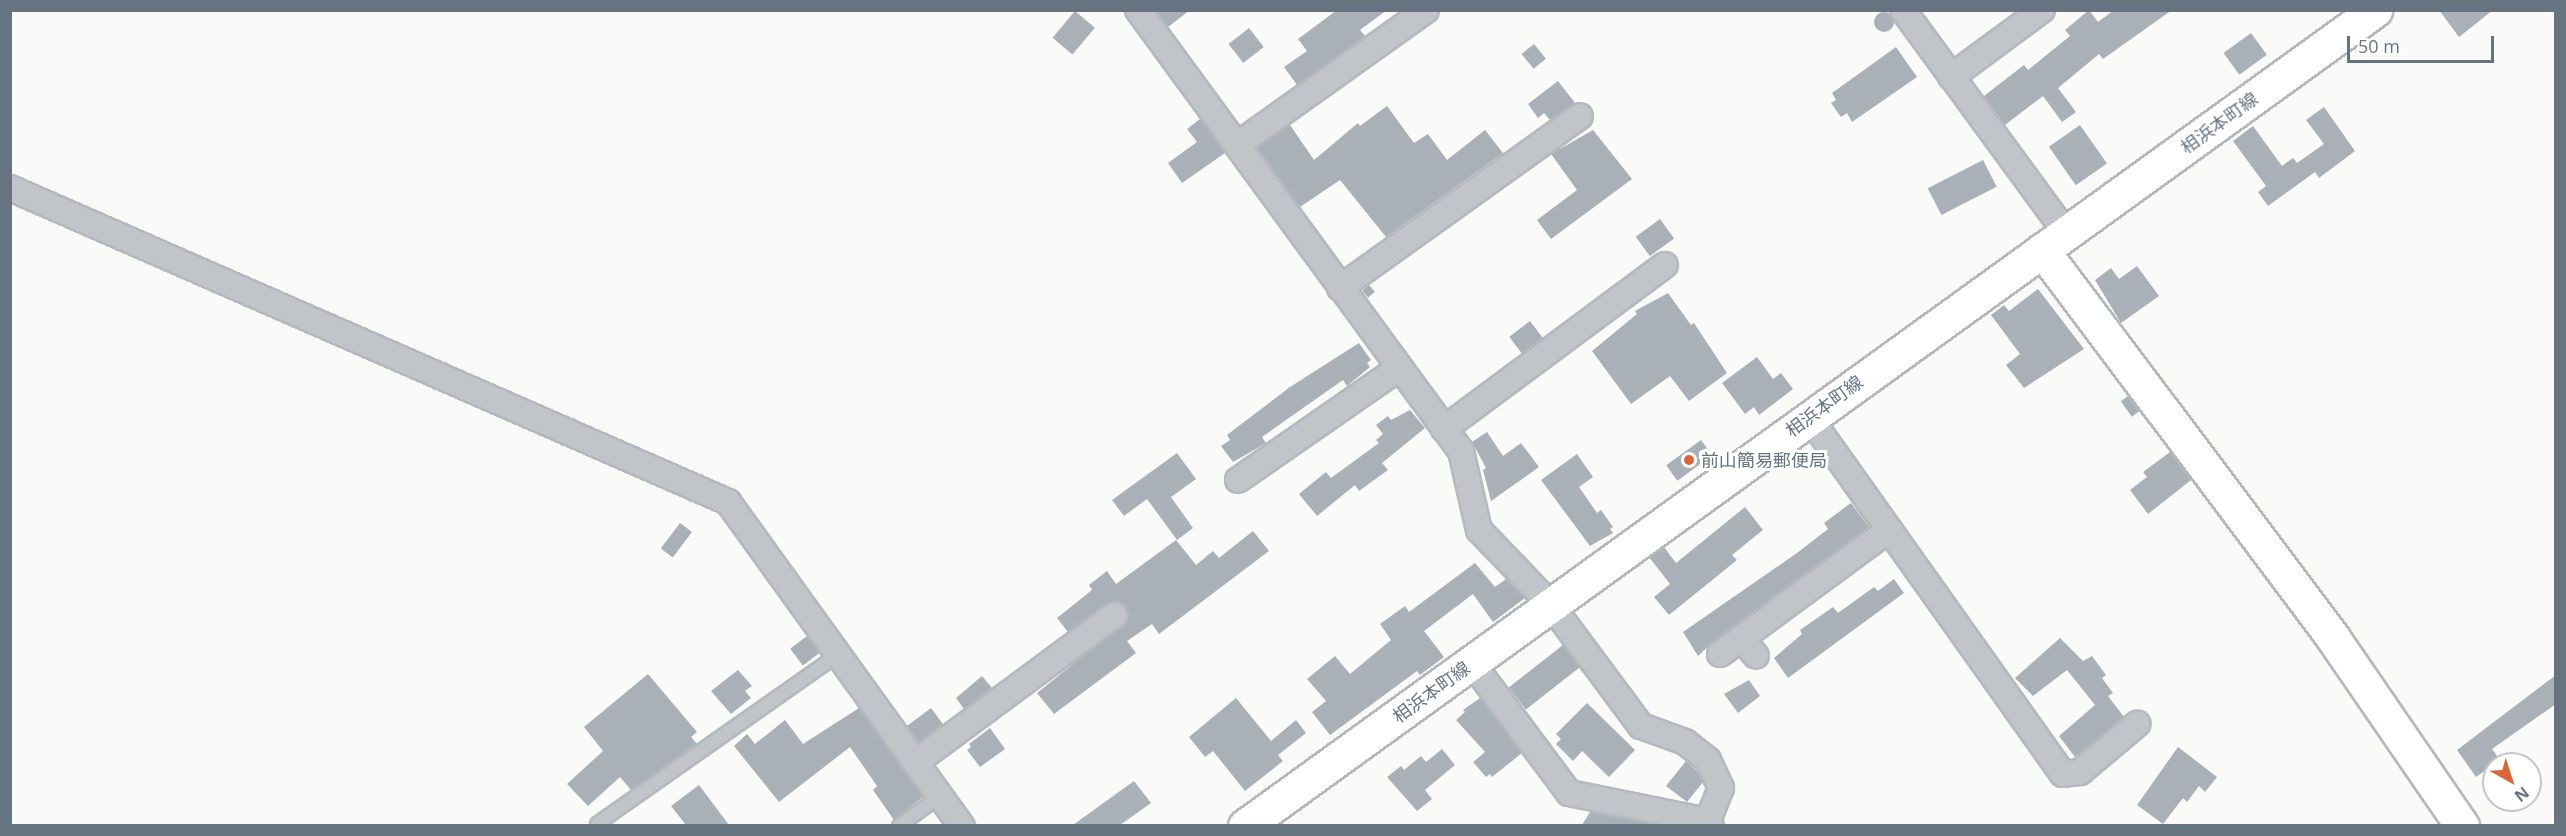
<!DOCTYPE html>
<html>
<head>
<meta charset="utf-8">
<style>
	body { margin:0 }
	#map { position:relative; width:2566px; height:836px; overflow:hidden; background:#fafaf8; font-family:"Open Sans","Noto Sans JP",sans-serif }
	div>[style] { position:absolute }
	.building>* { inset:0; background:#a9b0b7; transform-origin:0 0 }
	.round { border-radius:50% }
	.roads { filter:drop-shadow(2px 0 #b4b9be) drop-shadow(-2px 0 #b4b9be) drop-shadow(0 2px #b4b9be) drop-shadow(0 -2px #b4b9be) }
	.lane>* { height:12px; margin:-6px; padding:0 6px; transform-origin:6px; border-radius:6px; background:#c1c5c9 }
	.street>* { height:24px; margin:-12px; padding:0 12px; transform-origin:12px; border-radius:12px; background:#c1c5c9 }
	.secondary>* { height:33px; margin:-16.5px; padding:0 16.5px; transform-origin:16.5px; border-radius:16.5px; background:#fff }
	.dots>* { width:16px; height:16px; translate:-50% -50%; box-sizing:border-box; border:3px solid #fff; border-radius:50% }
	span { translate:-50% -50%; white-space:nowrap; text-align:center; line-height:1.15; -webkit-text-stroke:6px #fff; paint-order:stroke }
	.street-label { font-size:18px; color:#667481 }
	.poi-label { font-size:18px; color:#667481 }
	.left { translate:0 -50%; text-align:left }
	.frame { position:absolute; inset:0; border:12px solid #667481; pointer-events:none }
	.north { position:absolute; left:2482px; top:752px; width:60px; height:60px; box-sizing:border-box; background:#fff; border:2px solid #c2c7cd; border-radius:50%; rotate:141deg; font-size:16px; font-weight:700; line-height:24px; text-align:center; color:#667481 }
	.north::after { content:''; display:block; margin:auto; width:21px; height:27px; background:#d86639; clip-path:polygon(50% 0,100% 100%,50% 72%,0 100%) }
	.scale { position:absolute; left:2347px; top:36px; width:147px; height:27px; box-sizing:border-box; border:3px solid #667481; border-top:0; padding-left:8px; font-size:18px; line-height:21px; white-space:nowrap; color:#667481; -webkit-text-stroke:4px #fff; paint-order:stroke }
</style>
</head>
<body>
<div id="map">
	<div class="building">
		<i style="clip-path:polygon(1156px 10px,1190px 10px,1168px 27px)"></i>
		<i style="clip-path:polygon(1337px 10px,1387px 10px,1360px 30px,1365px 36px,1297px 85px,1284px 67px,1307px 51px,1298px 39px)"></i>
		<i style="clip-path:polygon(2089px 10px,2098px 22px,2114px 10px,2172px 10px,2103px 59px,2099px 54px,2058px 88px,2076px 112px,2062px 122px,2043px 96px,2005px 125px,1984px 96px,2024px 65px,2028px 70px,2070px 36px,2065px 30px)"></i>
		<i style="clip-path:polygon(2439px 10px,2493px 10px,2459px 37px)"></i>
		<i style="left:1075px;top:11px;width:26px;height:35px;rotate:40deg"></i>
		<i class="round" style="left:1874px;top:12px;width:20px;height:20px"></i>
		<i style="left:1249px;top:28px;width:24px;height:26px;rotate:52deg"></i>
		<i style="left:2251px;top:33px;width:27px;height:34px;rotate:54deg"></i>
		<i style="left:1534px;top:44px;width:19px;height:16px;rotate:51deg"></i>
		<i style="clip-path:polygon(1896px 47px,1917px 77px,1852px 122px,1847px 113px,1841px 117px,1831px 103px,1836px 100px,1832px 93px)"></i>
		<i style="clip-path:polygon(1558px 81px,1575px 103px,1550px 120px,1544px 113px,1538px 118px,1528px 104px)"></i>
		<i style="clip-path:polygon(1387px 106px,1414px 143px,1428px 134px,1447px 160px,1485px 130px,1503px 153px,1386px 237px,1340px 180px,1300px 207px,1257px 148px,1290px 125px,1314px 160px,1358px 123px,1360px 126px)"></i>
		<i style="clip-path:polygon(2324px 107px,2355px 151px,2319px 178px,2315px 172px,2268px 206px,2258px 192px,2266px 186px,2233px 141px,2253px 126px,2282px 166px,2293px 158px,2297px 163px,2324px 144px,2306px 120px)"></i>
		<i style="clip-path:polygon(1200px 119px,1225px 153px,1182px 183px,1168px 163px,1197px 142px,1187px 129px)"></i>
		<i style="left:2080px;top:125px;width:47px;height:38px;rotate:55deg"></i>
		<i style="clip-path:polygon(1593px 130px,1632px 179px,1551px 239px,1537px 220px,1577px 190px,1551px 154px)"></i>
		<i style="left:1983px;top:160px;width:30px;height:62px;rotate:63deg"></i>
		<i style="left:1660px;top:219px;width:24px;height:30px;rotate:54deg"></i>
		<i style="clip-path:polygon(2137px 266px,2159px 296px,2121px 323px,2095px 280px,2111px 268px,2119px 279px)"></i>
		<i style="left:1369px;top:285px;width:9px;height:9px;rotate:49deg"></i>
		<i style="clip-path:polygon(2038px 289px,2084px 349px,2024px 388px,2006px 365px,2020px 354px,1991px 315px,2004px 305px,2009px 311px)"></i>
		<i style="clip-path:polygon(1668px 293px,1691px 325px,1694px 323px,1727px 373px,1689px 401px,1670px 376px,1631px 404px,1592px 351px,1637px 314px,1635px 311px)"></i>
		<i style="left:1530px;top:321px;width:21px;height:26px;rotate:53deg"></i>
		<i style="clip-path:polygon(1359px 343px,1371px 360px,1367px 363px,1370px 367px,1347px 386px,1343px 380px,1262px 437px,1266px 443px,1233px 462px,1221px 446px,1230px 440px,1227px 435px,1290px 387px)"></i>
		<i style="clip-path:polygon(1757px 357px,1773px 379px,1781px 373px,1793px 389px,1759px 415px,1754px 407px,1745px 414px,1722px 383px)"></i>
		<i style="left:2128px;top:396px;width:19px;height:9px;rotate:54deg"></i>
		<i style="clip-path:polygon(1410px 410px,1425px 428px,1382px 463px,1388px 470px,1359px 491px,1355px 485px,1317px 516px,1299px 494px,1326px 472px,1331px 478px,1379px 443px,1376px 440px,1383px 434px,1376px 425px,1388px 416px,1391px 420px)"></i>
		<i style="clip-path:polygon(1487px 432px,1503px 456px,1521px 443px,1539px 467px,1491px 501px,1483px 470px,1486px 468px,1472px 442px)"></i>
		<i style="left:1701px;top:440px;width:19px;height:43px;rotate:54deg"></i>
		<i style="clip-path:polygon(2170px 452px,2191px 480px,2148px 514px,2130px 490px,2147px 477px,2143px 472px)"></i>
		<i style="clip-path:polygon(1177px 453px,1196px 479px,1171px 497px,1193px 528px,1177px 540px,1147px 499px,1124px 516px,1112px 500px)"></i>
		<i style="clip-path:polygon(1577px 454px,1593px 477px,1579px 487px,1597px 513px,1601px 510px,1613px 527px,1610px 529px,1613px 533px,1590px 546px,1541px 480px)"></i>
		<i style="clip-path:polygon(1851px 503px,1869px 527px,1717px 638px,1698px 656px,1683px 632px,1797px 553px,1828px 529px,1824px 523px)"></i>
		<i style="clip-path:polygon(1745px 507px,1763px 530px,1732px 555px,1737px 560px,1669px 615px,1654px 597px,1670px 584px,1649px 557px,1664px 547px,1676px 563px)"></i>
		<i style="left:680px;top:523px;width:15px;height:32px;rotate:37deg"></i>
		<i style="clip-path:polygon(1253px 531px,1269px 551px,1159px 634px,1152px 624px,1127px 641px,1136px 653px,1054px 714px,1037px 693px,1128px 620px,1126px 606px,1113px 601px,1068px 632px,1057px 618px,1092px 590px,1089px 585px,1107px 571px,1116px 584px,1176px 540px,1196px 565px,1213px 551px,1219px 558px)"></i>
		<i style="clip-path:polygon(1475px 563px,1495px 587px,1506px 579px,1525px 598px,1493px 622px,1473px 594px,1424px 631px,1444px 657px,1420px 675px,1417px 671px,1330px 735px,1312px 712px,1326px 701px,1307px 679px,1335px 656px,1350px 674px,1391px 640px,1380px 624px,1405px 606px,1409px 612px)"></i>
		<i style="clip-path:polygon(1894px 579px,1904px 593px,1788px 678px,1774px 658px,1802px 634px,1800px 630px,1833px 607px,1838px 613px,1874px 587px,1878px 591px)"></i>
		<i style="left:807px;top:636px;width:21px;height:21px;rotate:53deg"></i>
		<i style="clip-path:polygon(2060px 638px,2083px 661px,2092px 656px,2106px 675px,2102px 678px,2113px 693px,2108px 696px,2124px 717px,2075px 757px,2059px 736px,2095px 705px,2067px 670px,2033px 696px,2015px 678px)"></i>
		<i style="left:1563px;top:645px;width:28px;height:69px;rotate:52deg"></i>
		<i style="clip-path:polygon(738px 670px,752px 686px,745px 691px,751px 698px,731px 714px,711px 691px)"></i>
		<i style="clip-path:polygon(648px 674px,697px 732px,691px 737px,697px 744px,631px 790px,620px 777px,588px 806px,567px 784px,603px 751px,584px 727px)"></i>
		<i style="clip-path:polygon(2556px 675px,2556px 704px,2492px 749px,2500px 760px,2476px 777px,2457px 750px)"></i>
		<i style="clip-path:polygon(982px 676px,992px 688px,964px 709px,956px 698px)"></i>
		<i style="clip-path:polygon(1749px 680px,1760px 696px,1738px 713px,1724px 694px)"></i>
		<i style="clip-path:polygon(1236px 698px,1271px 741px,1296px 720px,1306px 733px,1278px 755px,1283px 761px,1245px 791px,1213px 751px,1205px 757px,1189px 737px)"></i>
		<i style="clip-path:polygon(1480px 698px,1522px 753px,1492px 777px,1490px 774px,1486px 777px,1473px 762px,1485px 752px,1456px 720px,1465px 712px,1463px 710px)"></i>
		<i style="clip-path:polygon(1587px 703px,1635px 750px,1609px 777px,1582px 751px,1573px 761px,1556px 744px,1561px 739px,1556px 734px)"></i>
		<i style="clip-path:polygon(859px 708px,923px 797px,894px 820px,873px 790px,877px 786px,850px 747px,779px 802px,734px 746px,747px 734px,755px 744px,785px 720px,803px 744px)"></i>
		<i style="left:931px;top:708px;width:20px;height:30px;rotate:53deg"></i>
		<i style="clip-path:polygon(990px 728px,1005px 749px,980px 767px,967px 750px,971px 747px,969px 744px)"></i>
		<i style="clip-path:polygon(2178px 747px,2217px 777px,2205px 792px,2199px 786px,2187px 802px,2183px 798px,2163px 824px,2137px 805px)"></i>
		<i style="clip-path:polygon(1442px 749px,1455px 765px,1425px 790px,1432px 799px,1417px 811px,1387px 777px,1401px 766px,1404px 770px,1421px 756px,1426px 762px)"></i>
		<i style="clip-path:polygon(1686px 761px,1697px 771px,1703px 782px,1687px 802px,1666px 786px)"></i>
		<i style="clip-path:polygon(1134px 781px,1151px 803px,1120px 825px,1073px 825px)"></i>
		<i style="clip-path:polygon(699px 785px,729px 825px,686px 825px,671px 806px)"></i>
		<i style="clip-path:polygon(1590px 812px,1658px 825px,1582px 825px)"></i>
	</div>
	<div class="roads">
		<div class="lane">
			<i style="left:597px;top:824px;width:296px;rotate:-35.1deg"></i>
			<i style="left:899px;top:826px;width:51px;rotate:-36.2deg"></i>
		</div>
		<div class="street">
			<i style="left:1138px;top:10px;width:547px;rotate:53.78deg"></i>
			<i style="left:1461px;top:451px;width:81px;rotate:77.2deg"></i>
			<i style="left:1479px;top:530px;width:104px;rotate:46.2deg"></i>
			<i style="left:1551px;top:605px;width:151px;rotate:53.4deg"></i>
			<i style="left:1641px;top:726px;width:47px;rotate:20deg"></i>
			<i style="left:1685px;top:742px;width:29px;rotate:38deg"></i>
			<i style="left:1708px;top:760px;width:31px;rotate:65deg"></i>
			<i style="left:1721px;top:788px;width:35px;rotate:112deg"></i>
			<i style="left:1708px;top:821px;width:6px;rotate:59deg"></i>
			<i style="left:1903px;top:10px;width:276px;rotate:53.8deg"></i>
			<i style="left:1951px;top:77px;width:113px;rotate:-36.4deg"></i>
			<i style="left:1237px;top:145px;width:232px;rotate:-35.5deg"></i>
			<i style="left:10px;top:188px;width:784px;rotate:23.62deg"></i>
			<i style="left:728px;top:502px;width:400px;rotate:54.2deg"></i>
			<i style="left:1340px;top:288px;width:295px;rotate:-35.6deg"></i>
			<i style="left:1809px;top:417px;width:438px;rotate:54.6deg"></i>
			<i style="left:2063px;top:774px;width:17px;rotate:-7deg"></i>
			<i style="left:2080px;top:772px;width:75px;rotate:-40.1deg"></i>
			<i style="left:1444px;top:429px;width:275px;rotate:-36.6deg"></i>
			<i style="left:1238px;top:480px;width:196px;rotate:-34.8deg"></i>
			<i style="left:1741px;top:638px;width:23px;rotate:50deg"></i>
			<i style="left:1720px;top:654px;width:210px;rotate:-36.3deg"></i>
			<i style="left:1472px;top:663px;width:162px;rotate:53.3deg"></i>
			<i style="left:1569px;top:793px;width:142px;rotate:11.4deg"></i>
			<i style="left:916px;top:762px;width:247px;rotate:-36.5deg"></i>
		</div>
		<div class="secondary">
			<i style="left:2042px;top:250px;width:485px;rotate:53.1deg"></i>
			<i style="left:2333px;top:638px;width:228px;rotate:55.5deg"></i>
			<i style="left:1245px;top:826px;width:1394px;rotate:-35.83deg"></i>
		</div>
	</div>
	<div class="dots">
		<i style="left:1689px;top:460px;background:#d86639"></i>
	</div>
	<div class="street-label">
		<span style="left:2219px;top:123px;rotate:-36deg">相浜本町線</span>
		<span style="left:1824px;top:406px;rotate:-36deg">相浜本町線</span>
		<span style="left:1431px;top:692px;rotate:-36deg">相浜本町線</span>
	</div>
	<div class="poi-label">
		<span class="left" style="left:1701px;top:460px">前山簡易郵便局</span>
	</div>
	<div class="frame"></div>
	<div class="north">N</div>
	<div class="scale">50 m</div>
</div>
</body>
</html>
